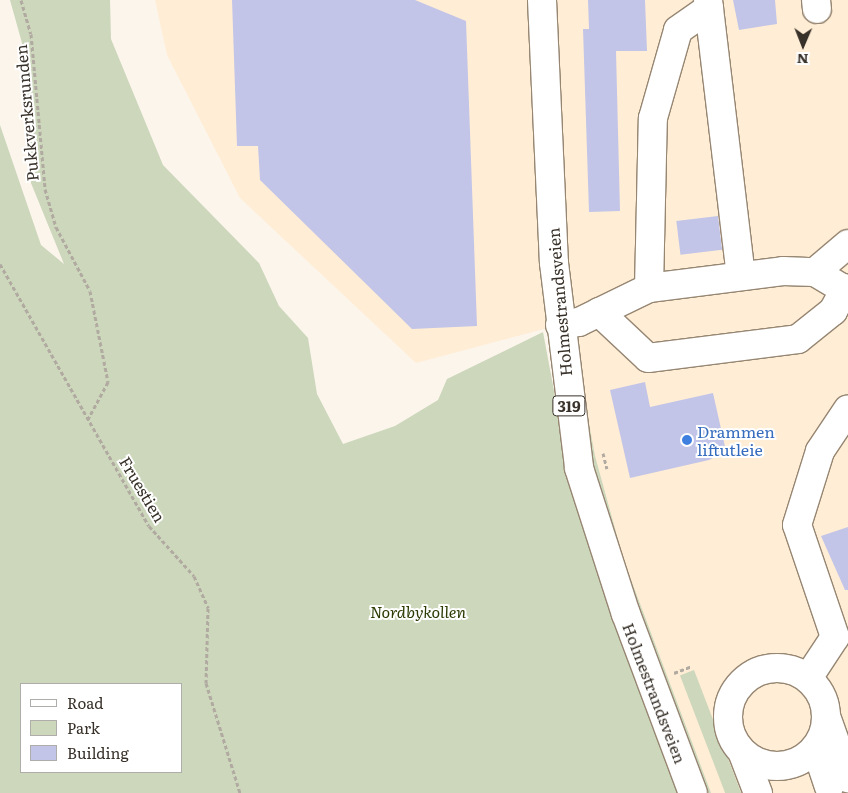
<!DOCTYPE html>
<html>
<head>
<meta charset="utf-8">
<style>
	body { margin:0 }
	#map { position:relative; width:848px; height:793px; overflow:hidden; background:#fcf5ec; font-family:Literata,serif }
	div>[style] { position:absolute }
	.built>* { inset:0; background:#ffedd5 }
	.green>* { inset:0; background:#ccd7bb; transform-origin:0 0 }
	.building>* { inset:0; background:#c2c5e8; transform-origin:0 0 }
	.path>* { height:3px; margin-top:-1.5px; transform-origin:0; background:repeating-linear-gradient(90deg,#b1aaa1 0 4px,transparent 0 6.5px) }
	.roads { filter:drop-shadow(1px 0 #968672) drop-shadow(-1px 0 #968672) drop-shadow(0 1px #968672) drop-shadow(0 -1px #968672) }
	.minor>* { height:28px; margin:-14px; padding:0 14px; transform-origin:14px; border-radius:14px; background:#fff }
	.minor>.ring { margin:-14px; padding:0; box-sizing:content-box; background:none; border:28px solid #fff; border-radius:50% }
	.major>* { height:28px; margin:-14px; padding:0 14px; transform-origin:14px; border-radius:14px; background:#fff }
	.dots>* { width:14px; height:14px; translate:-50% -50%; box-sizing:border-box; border:2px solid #fff; border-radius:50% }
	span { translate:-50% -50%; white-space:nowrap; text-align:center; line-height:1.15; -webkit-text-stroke:4px #fff; paint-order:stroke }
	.shield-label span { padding:1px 4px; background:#fff; border:1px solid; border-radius:4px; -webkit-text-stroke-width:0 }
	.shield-label { font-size:15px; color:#383129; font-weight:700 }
	.street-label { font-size:16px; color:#383129 }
	.shop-label { font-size:16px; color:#366cbe }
	.left { translate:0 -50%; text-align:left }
	.park-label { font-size:16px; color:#2c3c04; font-style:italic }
	.legend { position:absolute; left:20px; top:683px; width:162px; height:90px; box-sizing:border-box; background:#fff; border:1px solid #afada9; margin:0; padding:6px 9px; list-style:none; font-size:15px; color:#383129 }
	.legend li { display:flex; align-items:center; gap:10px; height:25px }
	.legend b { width:25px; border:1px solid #afada9 }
	.north { position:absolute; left:778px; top:20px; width:50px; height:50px; -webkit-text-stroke:4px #fff; paint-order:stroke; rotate:181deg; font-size:14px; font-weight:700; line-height:20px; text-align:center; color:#383129 }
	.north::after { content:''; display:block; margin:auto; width:18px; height:22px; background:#383129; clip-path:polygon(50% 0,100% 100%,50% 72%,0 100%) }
</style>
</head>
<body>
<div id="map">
	<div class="built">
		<i style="clip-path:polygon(155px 0,848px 0,848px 793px,696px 793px,626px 615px,559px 325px,416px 363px,240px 198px,167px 55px)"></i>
	</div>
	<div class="green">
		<i style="clip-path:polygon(evenodd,10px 0,110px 0,111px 39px,163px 165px,259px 263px,279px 306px,308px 338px,317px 394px,343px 444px,395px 426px,438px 400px,447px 379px,543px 332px,575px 503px,679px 793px,0 793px,0 125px,41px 245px,64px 264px,31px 183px,22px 43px,10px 0,21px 684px,181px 684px,181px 772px,21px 772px,21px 684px)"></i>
		<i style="clip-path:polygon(579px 369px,595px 456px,624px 561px,711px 793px,704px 793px,654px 663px,588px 457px)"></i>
		<i style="left:694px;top:670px;width:132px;height:15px;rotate:69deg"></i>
	</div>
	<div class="building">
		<i style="clip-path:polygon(232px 0,415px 0,466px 21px,477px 326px,412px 329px,260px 180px,258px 146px,237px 146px)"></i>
		<i style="clip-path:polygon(588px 0,645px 0,647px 51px,616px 51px,620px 211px,589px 212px,583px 29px,589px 29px)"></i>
		<i style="clip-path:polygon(733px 0,775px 0,777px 24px,739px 30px)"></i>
		<i style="left:718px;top:216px;width:34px;height:42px;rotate:83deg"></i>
		<i style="clip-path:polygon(645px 382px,650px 407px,713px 393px,726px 451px,709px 460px,630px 478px,610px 390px)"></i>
		<i style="clip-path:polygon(848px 527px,848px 590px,845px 590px,821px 536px)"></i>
	</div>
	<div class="path">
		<i style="left:21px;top:0;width:35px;rotate:74deg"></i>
		<i style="left:31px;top:34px;width:156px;rotate:84.8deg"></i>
		<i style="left:45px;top:189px;width:40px;rotate:74deg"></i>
		<i style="left:56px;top:227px;width:72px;rotate:62deg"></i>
		<i style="left:90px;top:291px;width:93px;rotate:78.8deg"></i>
		<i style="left:108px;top:382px;width:42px;rotate:118.4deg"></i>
		<i style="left:0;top:264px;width:301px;rotate:60.4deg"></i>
		<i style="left:149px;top:526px;width:67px;rotate:48deg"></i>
		<i style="left:194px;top:576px;width:35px;rotate:66deg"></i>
		<i style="left:208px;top:608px;width:75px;rotate:91.5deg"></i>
		<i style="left:206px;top:683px;width:115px;rotate:72.8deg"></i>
		<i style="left:603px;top:453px;width:16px;rotate:76deg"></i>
		<i style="left:674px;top:673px;width:19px;rotate:-21deg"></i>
	</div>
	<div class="roads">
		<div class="minor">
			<i style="left:708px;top:0;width:278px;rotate:83.2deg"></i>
			<i style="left:816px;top:0;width:9px;rotate:84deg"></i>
			<i style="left:815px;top:272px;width:43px;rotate:-40.3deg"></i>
			<i style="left:649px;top:288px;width:170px;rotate:-88.7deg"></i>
			<i style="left:653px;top:118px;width:91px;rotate:-74.1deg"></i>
			<i style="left:678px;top:30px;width:38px;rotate:-35deg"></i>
			<i style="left:599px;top:312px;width:67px;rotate:43.2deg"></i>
			<i style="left:648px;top:358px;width:151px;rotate:-7.2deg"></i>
			<i style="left:798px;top:339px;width:45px;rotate:-38.7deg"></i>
			<i style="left:833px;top:311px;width:26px;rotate:-61deg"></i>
			<i style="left:560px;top:325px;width:19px;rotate:-9deg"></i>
			<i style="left:579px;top:322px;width:78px;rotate:-25.9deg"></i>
			<i style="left:649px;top:288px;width:135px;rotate:-7.2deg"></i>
			<i style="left:783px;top:271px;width:32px;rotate:2deg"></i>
			<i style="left:815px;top:272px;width:39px;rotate:31deg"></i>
			<i class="ring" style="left:728px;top:668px;width:70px;height:70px"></i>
			<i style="left:808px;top:678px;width:49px;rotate:-56.6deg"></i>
			<i style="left:835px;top:637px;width:118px;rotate:-108.7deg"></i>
			<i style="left:797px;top:525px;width:77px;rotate:-72.7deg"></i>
			<i style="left:820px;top:451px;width:50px;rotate:-56.3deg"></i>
			<i style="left:827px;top:719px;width:63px;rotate:70.4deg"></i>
			<i style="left:816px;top:748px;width:41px;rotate:71.6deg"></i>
			<i style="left:743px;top:754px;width:42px;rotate:69deg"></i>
		</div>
		<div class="major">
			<i style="left:542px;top:0;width:263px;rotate:87.4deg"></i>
			<i style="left:554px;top:263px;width:207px;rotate:83deg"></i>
			<i style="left:579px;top:468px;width:153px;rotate:72.2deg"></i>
			<i style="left:626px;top:614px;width:191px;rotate:69.5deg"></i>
		</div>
	</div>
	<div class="dots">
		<i style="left:687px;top:440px;background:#3f7fe0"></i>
	</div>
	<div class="shield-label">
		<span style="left:569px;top:406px">319</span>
	</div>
	<div class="street-label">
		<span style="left:26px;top:113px;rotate:-95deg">Pukkverksrunden</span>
		<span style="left:559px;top:302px;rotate:-95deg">Holmestrandsveien</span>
		<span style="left:143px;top:489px;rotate:59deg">Fruestien</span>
		<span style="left:655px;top:693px;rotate:69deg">Holmestrandsveien</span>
	</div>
	<div class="shop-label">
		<span class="left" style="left:697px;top:440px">Drammen<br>liftutleie</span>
	</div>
	<div class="park-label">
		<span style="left:418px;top:611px">Nordbykollen</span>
	</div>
	<ul class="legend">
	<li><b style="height:6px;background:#fff"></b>Road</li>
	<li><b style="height:14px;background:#ccd7bb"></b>Park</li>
	<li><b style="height:14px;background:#c2c5e8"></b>Building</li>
	</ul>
	<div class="north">N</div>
</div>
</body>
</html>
